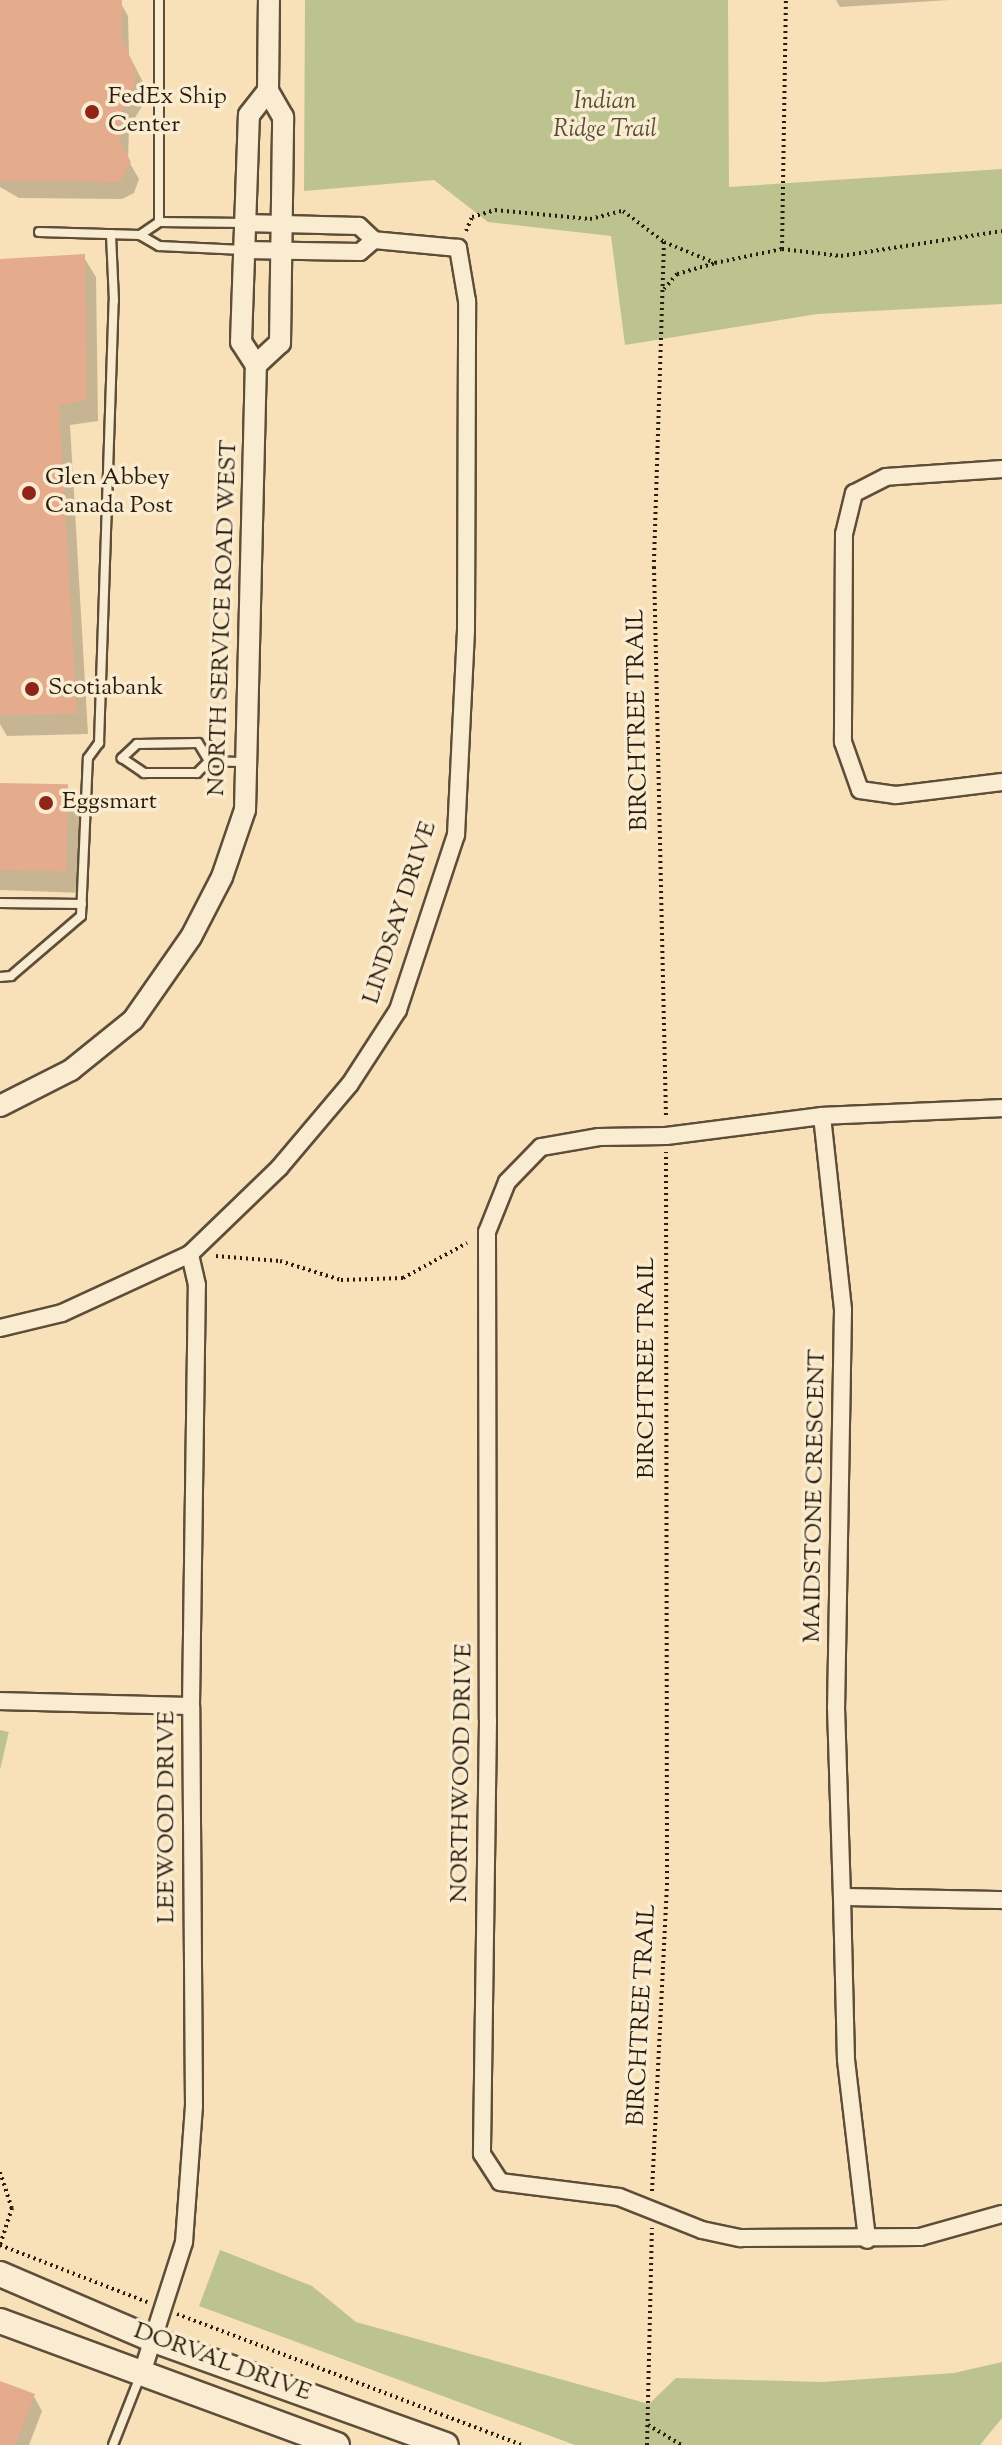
<!DOCTYPE html>
<html>
<head>
<meta charset="utf-8">
<style>
	body { margin:0 }
	#map { position:relative; width:1002px; height:2445px; overflow:hidden; background:#f8e1b8; font-family:"Sorts Mill Goudy",serif }
	div>[style] { position:absolute }
	.green>* { inset:0; background:#bdc38f; transform-origin:0 0 }
	.shadow>* { inset:0; background:#0003 }
	.building>* { inset:0; background:#e4ac8c; transform-origin:0 0 }
	.path>* { height:4px; margin-top:-2px; transform-origin:0; background:repeating-linear-gradient(90deg,#2a1d0f 0 2px,transparent 0 6px) }
	.roads { filter:drop-shadow(2px 0 #5e4e39) drop-shadow(-2px 0 #5e4e39) drop-shadow(0 2px #5e4e39) drop-shadow(0 -2px #5e4e39) }
	.service>* { height:8px; margin:-4px; padding:0 4px; transform-origin:4px; border-radius:4px; background:#faecd1 }
	.minor>* { height:16px; margin:-8px; padding:0 8px; transform-origin:8px; border-radius:8px; background:#faecd1 }
	.tertiary>* { height:20px; margin:-10px; padding:0 10px; transform-origin:10px; border-radius:10px; background:#faecd1 }
	.secondary>* { height:24px; margin:-12px; padding:0 12px; transform-origin:12px; border-radius:12px; background:#faecd1 }
	.dots>* { width:22px; height:22px; translate:-50% -50%; box-sizing:border-box; border:4px solid #faecd1; border-radius:50% }
	span { translate:-50% -50%; white-space:nowrap; text-align:center; line-height:1.15; -webkit-text-stroke:7px #faecd1; paint-order:stroke }
	.poi-label { font-size:24px; color:#2a1d0f }
	.left { translate:0 -50%; text-align:left }
	.park-label { font-size:24px; color:#564f35; font-style:italic }
	.street-label { font-size:24px; color:#2a1d0f }
</style>
</head>
<body>
<div id="map">
	<div class="green">
		<i style="clip-path:polygon(305px 0,728px 0,729px 187px,1002px 169px,1002px 304px,817px 314px,625px 345px,611px 236px,488px 222px,434px 180px,304px 191px)"></i>
		<i style="left:0;top:1730px;width:9px;height:494px;rotate:13deg"></i>
		<i style="clip-path:polygon(220px 2250px,312px 2286px,356px 2322px,649px 2404px,676px 2378px,822px 2382px,954px 2373px,1002px 2362px,1002px 2418px,980px 2445px,575px 2445px,199px 2306px)"></i>
	</div>
	<div class="shadow">
		<i style="clip-path:polygon(0 0,119px 0,128px 16px,129px 55px,144px 84px,142px 106px,129px 128px,128px 160px,139px 179px,134px 193px,122px 199px,19px 198px,0 187px)"></i>
		<i style="clip-path:polygon(836px 0,949px 0,840px 7px)"></i>
		<i style="clip-path:polygon(83px 256px,96px 277px,98px 421px,70px 425px,88px 734px,7px 736px,0 724px,0 261px)"></i>
		<i style="clip-path:polygon(0 785px,67px 786px,79px 807px,84px 893px,0 890px)"></i>
		<i style="clip-path:polygon(0 2383px,33px 2395px,42px 2411px,29px 2445px,0 2445px)"></i>
	</div>
	<div class="building">
		<i style="clip-path:polygon(0 0,122px 0,121px 37px,137px 74px,131px 99px,121px 111px,120px 142px,131px 162px,120px 182px,0 180px)"></i>
		<i style="clip-path:polygon(85px 254px,87px 400px,59px 405px,77px 714px,0 715px,0 259px)"></i>
		<i style="left:0;top:783px;width:68px;height:87px;rotate:1deg"></i>
		<i style="clip-path:polygon(0 2381px,35px 2394px,15px 2445px,0 2445px)"></i>
	</div>
	<div class="path">
		<i style="left:466px;top:231px;width:15px;rotate:-67deg"></i>
		<i style="left:472px;top:217px;width:24px;rotate:-17deg"></i>
		<i style="left:495px;top:210px;width:95px;rotate:5.4deg"></i>
		<i style="left:590px;top:219px;width:34px;rotate:-14deg"></i>
		<i style="left:623px;top:211px;width:51px;rotate:37.1deg"></i>
		<i style="left:664px;top:242px;width:55px;rotate:22.4deg"></i>
		<i style="left:715px;top:263px;width:68px;rotate:-11.8deg"></i>
		<i style="left:782px;top:249px;width:59px;rotate:6.8deg"></i>
		<i style="left:841px;top:256px;width:163px;rotate:-8.8deg"></i>
		<i style="left:664px;top:242px;width:325px;rotate:91.8deg"></i>
		<i style="left:654px;top:567px;width:552px;rotate:88.75deg"></i>
		<i style="left:782px;top:249px;width:249px;rotate:-89.1deg"></i>
		<i style="left:664px;top:289px;width:20px;rotate:-49deg"></i>
		<i style="left:677px;top:274px;width:40px;rotate:-16deg"></i>
		<i style="left:216px;top:1256px;width:64px;rotate:4.5deg"></i>
		<i style="left:280px;top:1261px;width:64px;rotate:17.3deg"></i>
		<i style="left:341px;top:1280px;width:62px;rotate:-1.8deg"></i>
		<i style="left:403px;top:1278px;width:73px;rotate:-28.7deg"></i>
		<i style="left:0;top:2172px;width:38px;rotate:72deg"></i>
		<i style="left:12px;top:2208px;width:39px;rotate:108deg"></i>
		<i style="left:652px;top:2191px;width:312px;rotate:-87.2deg"></i>
		<i style="left:667px;top:1879px;width:727px;rotate:-90.08deg"></i>
		<i style="left:0;top:2245px;width:158px;rotate:21.2deg"></i>
		<i style="left:177px;top:2314px;width:368px;rotate:20.8deg"></i>
		<i style="left:648px;top:2425px;width:39px;rotate:31deg"></i>
		<i style="left:647px;top:2445px;width:217px;rotate:-88.7deg"></i>
	</div>
	<div class="roads">
		<div class="service">
			<i style="left:159px;top:0;width:222px;rotate:90deg"></i>
			<i style="left:39px;top:232px;width:101px;rotate:1.7deg"></i>
			<i style="left:140px;top:235px;width:22px;rotate:30deg"></i>
			<i style="left:159px;top:246px;width:84px;rotate:2.7deg"></i>
			<i style="left:140px;top:235px;width:23px;rotate:-34deg"></i>
			<i style="left:159px;top:222px;width:86px;rotate:0.7deg"></i>
			<i style="left:209px;top:761px;width:21px;rotate:-121deg"></i>
			<i style="left:198px;top:743px;width:61px;rotate:179.1deg"></i>
			<i style="left:137px;top:744px;width:21px;rotate:137deg"></i>
			<i style="left:122px;top:758px;width:27px;rotate:34deg"></i>
			<i style="left:144px;top:773px;width:53px"></i>
			<i style="left:197px;top:773px;width:17px;rotate:-45deg"></i>
			<i style="left:209px;top:761px;width:37px;rotate:2deg"></i>
			<i style="left:0;top:903px;width:82px;rotate:0.7deg"></i>
			<i style="left:0;top:977px;width:11px;rotate:-5deg"></i>
			<i style="left:11px;top:976px;width:92px;rotate:-40.6deg"></i>
			<i style="left:81px;top:916px;width:158px;rotate:-87.5deg"></i>
			<i style="left:88px;top:758px;width:19px;rotate:-54deg"></i>
			<i style="left:99px;top:743px;width:442px;rotate:-88.1deg"></i>
			<i style="left:114px;top:301px;width:67px;rotate:-92.6deg"></i>
			<i style="left:113px;top:2445px;width:76px;rotate:-68.5deg"></i>
		</div>
		<div class="minor">
			<i style="left:244px;top:250px;width:116px;rotate:1deg"></i>
			<i style="left:360px;top:252px;width:18px;rotate:-41deg"></i>
			<i style="left:1002px;top:469px;width:116px;rotate:176.1deg"></i>
			<i style="left:886px;top:477px;width:36px;rotate:153deg"></i>
			<i style="left:854px;top:493px;width:42px;rotate:103.7deg"></i>
			<i style="left:844px;top:534px;width:208px;rotate:90.3deg"></i>
			<i style="left:843px;top:742px;width:51px;rotate:70.5deg"></i>
			<i style="left:860px;top:790px;width:36px;rotate:8deg"></i>
			<i style="left:896px;top:795px;width:107px;rotate:-7deg"></i>
			<i style="left:1002px;top:1108px;width:180px;rotate:177.5deg"></i>
			<i style="left:822px;top:1116px;width:195px;rotate:83.8deg"></i>
			<i style="left:843px;top:1310px;width:397px;rotate:91deg"></i>
			<i style="left:836px;top:1707px;width:190px;rotate:88.2deg"></i>
			<i style="left:842px;top:1897px;width:160px;rotate:1.1deg"></i>
			<i style="left:822px;top:1116px;width:157px;rotate:172.7deg"></i>
			<i style="left:666px;top:1136px;width:67px;rotate:179.1deg"></i>
			<i style="left:599px;top:1137px;width:59px;rotate:170.2deg"></i>
			<i style="left:541px;top:1147px;width:49px;rotate:134.2deg"></i>
			<i style="left:507px;top:1182px;width:54px;rotate:111.8deg"></i>
			<i style="left:487px;top:1232px;width:488px;rotate:89.9deg"></i>
			<i style="left:488px;top:1720px;width:434px;rotate:90.8deg"></i>
			<i style="left:482px;top:2154px;width:33px;rotate:57deg"></i>
			<i style="left:500px;top:2182px;width:120px;rotate:7.2deg"></i>
			<i style="left:619px;top:2197px;width:89px;rotate:21.7deg"></i>
			<i style="left:702px;top:2230px;width:40px;rotate:12deg"></i>
			<i style="left:741px;top:2238px;width:179px;rotate:-0.3deg"></i>
			<i style="left:920px;top:2237px;width:85px;rotate:-15.7deg"></i>
			<i style="left:0;top:1328px;width:64px;rotate:-13.6deg"></i>
			<i style="left:62px;top:1313px;width:141px;rotate:-24.7deg"></i>
			<i style="left:190px;top:1254px;width:124px;rotate:-44deg"></i>
			<i style="left:279px;top:1168px;width:110px;rotate:-49.8deg"></i>
			<i style="left:350px;top:1084px;width:88px;rotate:-57deg"></i>
			<i style="left:398px;top:1010px;width:184px;rotate:-71.7deg"></i>
			<i style="left:456px;top:835px;width:206px;rotate:-87.2deg"></i>
			<i style="left:466px;top:629px;width:328px;rotate:-89.8deg"></i>
			<i style="left:467px;top:301px;width:54px;rotate:-99.6deg"></i>
			<i style="left:458px;top:248px;width:84px;rotate:-174.6deg"></i>
			<i style="left:374px;top:240px;width:21px;rotate:-137deg"></i>
			<i style="left:359px;top:226px;width:114px;rotate:-178.5deg"></i>
			<i style="left:0;top:1701px;width:191px;rotate:1.5deg"></i>
			<i style="left:842px;top:1897px;width:163px;rotate:88.6deg"></i>
			<i style="left:846px;top:2060px;width:181px;rotate:83.3deg"></i>
			<i style="left:142px;top:2373px;width:138px;rotate:-72.2deg"></i>
			<i style="left:184px;top:2242px;width:136px;rotate:-85.8deg"></i>
			<i style="left:194px;top:2106px;width:400px;rotate:-90.4deg"></i>
			<i style="left:191px;top:1706px;width:421px;rotate:-89.2deg"></i>
			<i style="left:197px;top:1285px;width:32px;rotate:-103deg"></i>
		</div>
		<div class="tertiary">
			<i style="left:256px;top:365px;width:33px;rotate:-43deg"></i>
			<i style="left:280px;top:343px;width:226px;rotate:-89.2deg"></i>
			<i style="left:283px;top:117px;width:30px;rotate:-120deg"></i>
			<i style="left:268px;top:91px;width:91px;rotate:-89.4deg"></i>
			<i style="left:0;top:1106px;width:80px;rotate:-26.9deg"></i>
			<i style="left:71px;top:1070px;width:80px;rotate:-38.9deg"></i>
			<i style="left:133px;top:1020px;width:101px;rotate:-55.1deg"></i>
			<i style="left:191px;top:937px;width:68px;rotate:-62.7deg"></i>
			<i style="left:222px;top:877px;width:71px;rotate:-71.1deg"></i>
			<i style="left:245px;top:810px;width:445px;rotate:-88.6deg"></i>
			<i style="left:256px;top:365px;width:27px;rotate:-123deg"></i>
			<i style="left:241px;top:342px;width:227px;rotate:-88deg"></i>
			<i style="left:249px;top:115px;width:31px;rotate:-52deg"></i>
		</div>
		<div class="secondary">
			<i style="left:0;top:2274px;width:168px;rotate:23.2deg"></i>
			<i style="left:154px;top:2340px;width:310px;rotate:19.8deg"></i>
			<i style="left:0;top:2321px;width:359px;rotate:20.2deg"></i>
		</div>
	</div>
	<div class="dots">
		<i style="left:92px;top:112px;background:#8f2418"></i>
		<i style="left:29px;top:493px;background:#8f2418"></i>
		<i style="left:32px;top:689px;background:#8f2418"></i>
		<i style="left:46px;top:803px;background:#8f2418"></i>
	</div>
	<div class="poi-label">
		<span class="left" style="left:108px;top:112px">FedEx Ship<br>Center</span>
		<span class="left" style="left:45px;top:493px">Glen Abbey<br>Canada Post</span>
		<span class="left" style="left:48px;top:689px">Scotiabank</span>
		<span class="left" style="left:62px;top:803px">Eggsmart</span>
	</div>
	<div class="park-label">
		<span style="left:605px;top:117px">Indian<br>Ridge Trail</span>
	</div>
	<div class="street-label">
		<span style="left:224px;top:618px;rotate:-88deg">NORTH SERVICE ROAD WEST</span>
		<span style="left:639px;top:720px;rotate:-91deg">BIRCHTREE TRAIL</span>
		<span style="left:401px;top:913px;rotate:-72deg">LINDSAY DRIVE</span>
		<span style="left:648px;top:1368px;rotate:-90deg">BIRCHTREE TRAIL</span>
		<span style="left:816px;top:1496px;rotate:-89deg">MAIDSTONE CRESCENT</span>
		<span style="left:463px;top:1773px;rotate:-89deg">NORTHWOOD DRIVE</span>
		<span style="left:168px;top:1817px;rotate:-90deg">LEEWOOD DRIVE</span>
		<span style="left:643px;top:2015px;rotate:-87deg">BIRCHTREE TRAIL</span>
		<span style="left:222px;top:2363px;rotate:20deg">DORVAL DRIVE</span>
	</div>
</div>
</body>
</html>
